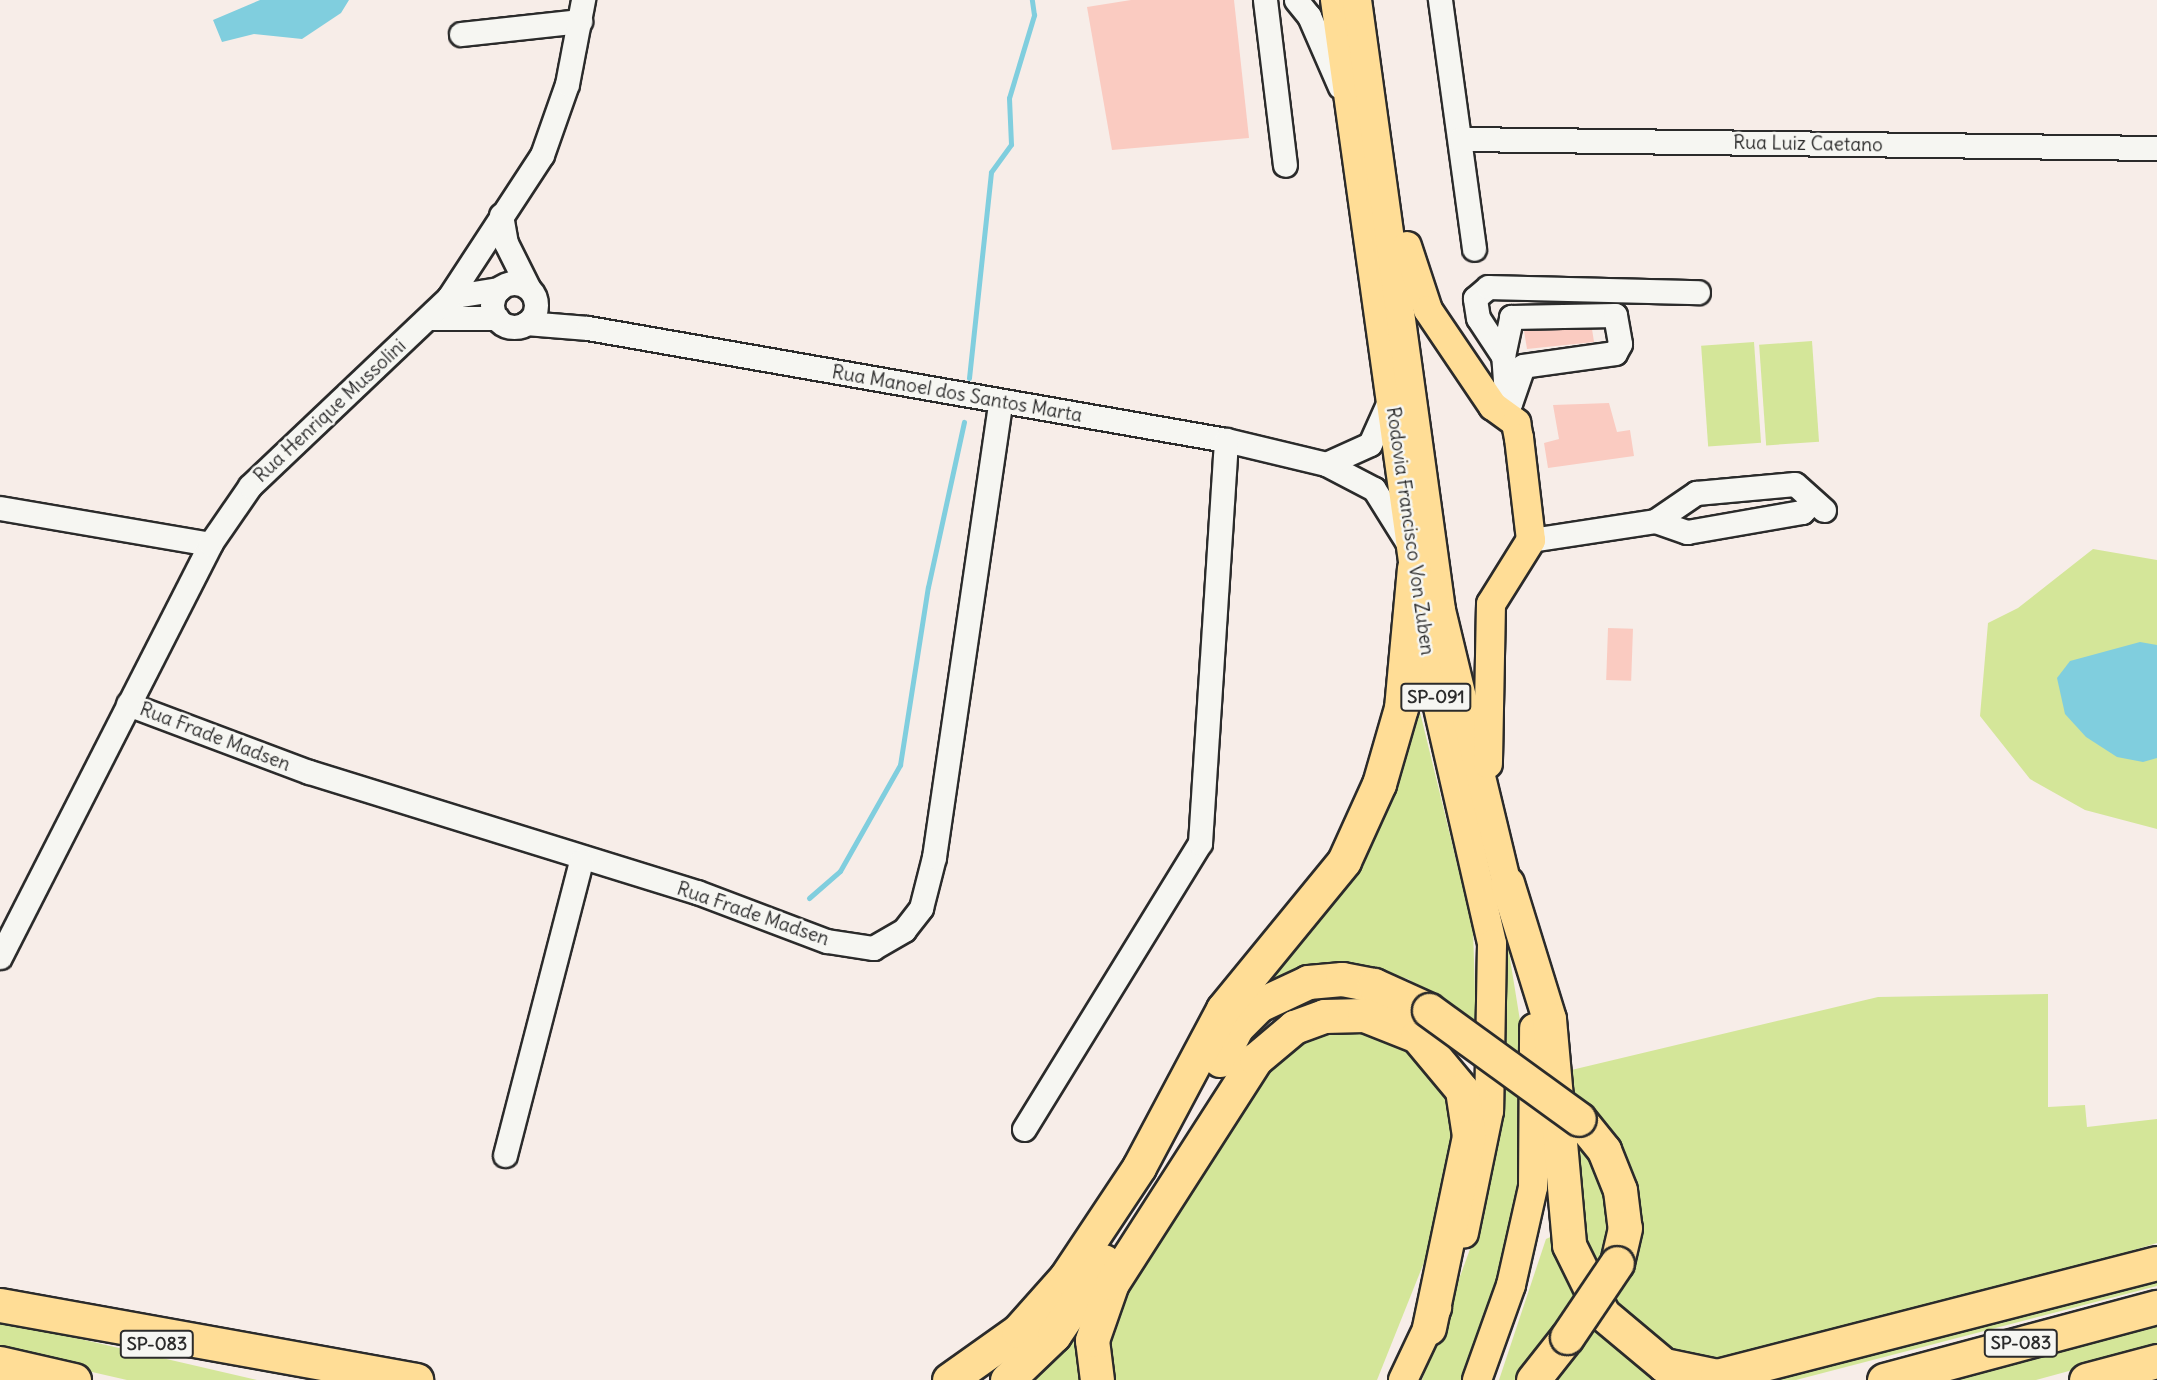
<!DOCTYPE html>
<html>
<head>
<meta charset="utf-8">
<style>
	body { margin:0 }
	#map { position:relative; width:2157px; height:1380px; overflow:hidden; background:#f7ede8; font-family:Delius,sans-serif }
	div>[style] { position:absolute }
	.green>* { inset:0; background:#d4e699; transform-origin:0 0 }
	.water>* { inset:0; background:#80cede }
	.stream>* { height:5px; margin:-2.5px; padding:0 2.5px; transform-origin:2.5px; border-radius:2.5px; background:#80cede }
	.building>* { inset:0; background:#facbc1; transform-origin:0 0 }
	.roads { filter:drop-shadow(2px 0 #2b2b2b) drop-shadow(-2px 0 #2b2b2b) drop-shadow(0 2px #2b2b2b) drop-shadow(0 -2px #2b2b2b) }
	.minor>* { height:23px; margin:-11.5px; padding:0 11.5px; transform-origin:11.5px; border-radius:11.5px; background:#f6f6f2 }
	.minor>.ring { margin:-11.5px; padding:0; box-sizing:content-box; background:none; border:23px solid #f6f6f2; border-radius:50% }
	.major>* { height:28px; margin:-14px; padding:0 14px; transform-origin:14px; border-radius:14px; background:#ffdd96 }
	.highway>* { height:33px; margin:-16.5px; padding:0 16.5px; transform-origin:16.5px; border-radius:16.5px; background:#ffdd96 }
	.bridges { filter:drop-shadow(2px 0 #2b2b2b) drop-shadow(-2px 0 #2b2b2b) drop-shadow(0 2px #2b2b2b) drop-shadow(0 -2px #2b2b2b) }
	.highway-bridge>* { height:33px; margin:-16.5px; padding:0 16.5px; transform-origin:16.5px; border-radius:16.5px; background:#ffdd96 }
	span { translate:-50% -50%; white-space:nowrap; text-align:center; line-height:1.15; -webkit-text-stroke:5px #f6f6f2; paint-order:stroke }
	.shield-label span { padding:2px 5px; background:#f6f6f2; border:2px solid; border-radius:5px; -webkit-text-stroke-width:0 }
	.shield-label { font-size:18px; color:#2b2b2b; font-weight:700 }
	.street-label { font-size:19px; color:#2b2b2b }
</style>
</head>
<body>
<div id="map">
	<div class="green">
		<i style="left:1812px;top:341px;width:101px;height:53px;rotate:86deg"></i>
		<i style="left:1754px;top:342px;width:101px;height:53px;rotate:86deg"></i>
		<i style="clip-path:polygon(2093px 549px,2157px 560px,2157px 829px,2085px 810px,2030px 779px,1980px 716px,1988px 623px,2018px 608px)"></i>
		<i style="clip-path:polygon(1419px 708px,1473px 929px,1476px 1023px,1408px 979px,1362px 968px,1253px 989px,1409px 713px)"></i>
		<i style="clip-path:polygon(1507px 940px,1523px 1039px,1521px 1181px,1505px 1259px,1464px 1380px,1422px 1380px,1484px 1211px,1503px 1091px)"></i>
		<i style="clip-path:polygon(2048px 994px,2048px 1107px,2085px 1105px,2087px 1127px,2157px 1119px,2157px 1243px,1851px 1337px,1723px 1367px,1679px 1359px,1609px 1303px,1629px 1252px,1562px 1087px,1563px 1072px,1878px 997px)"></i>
		<i style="clip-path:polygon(1325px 1025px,1389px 1033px,1439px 1069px,1459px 1125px,1441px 1220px,1377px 1380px,1108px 1380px,1104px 1350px,1112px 1311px,1269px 1057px)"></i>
		<i style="clip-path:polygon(1564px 1129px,1582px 1144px,1608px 1192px,1608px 1245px,1592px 1274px,1582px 1251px)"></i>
		<i style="clip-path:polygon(1555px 1235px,1576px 1298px,1516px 1380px,1499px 1380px,1546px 1239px)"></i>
		<i style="clip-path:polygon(2157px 1273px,2157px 1286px,1796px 1380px,1732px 1380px)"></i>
		<i style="clip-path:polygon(1087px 1307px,1088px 1380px,1025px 1380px)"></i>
		<i style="clip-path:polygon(2157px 1320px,2157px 1347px,2036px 1380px,1923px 1380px)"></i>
		<i style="clip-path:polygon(0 1321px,50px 1332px,257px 1380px,127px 1380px,0 1351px)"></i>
		<i style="clip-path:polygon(1595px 1324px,1674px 1380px,1547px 1380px)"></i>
	</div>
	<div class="water">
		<i style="clip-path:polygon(260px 0,349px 0,341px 13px,302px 39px,254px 34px,222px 42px,213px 20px)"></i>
		<i style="clip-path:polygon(2140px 642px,2157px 645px,2157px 758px,2143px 762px,2117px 757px,2086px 737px,2065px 714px,2057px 678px,2070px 661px)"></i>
	</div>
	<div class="stream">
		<i style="left:969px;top:378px;width:207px;rotate:-83.9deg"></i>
		<i style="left:991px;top:172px;width:34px;rotate:-54deg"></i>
		<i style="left:1011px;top:144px;width:46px;rotate:-92.5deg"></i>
		<i style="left:1009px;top:98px;width:87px;rotate:-73.2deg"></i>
		<i style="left:1034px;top:15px;width:15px;rotate:-98deg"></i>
		<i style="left:809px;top:898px;width:41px;rotate:-41.1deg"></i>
		<i style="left:840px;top:871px;width:122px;rotate:-60.5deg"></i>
		<i style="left:900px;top:765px;width:180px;rotate:-81.1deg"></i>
		<i style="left:928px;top:587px;width:169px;rotate:-77.7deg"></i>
	</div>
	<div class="building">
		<i style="clip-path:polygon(1131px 0,1234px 0,1249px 138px,1112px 150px,1087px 7px)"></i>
		<i style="clip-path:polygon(1592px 329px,1594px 342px,1527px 349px,1524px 331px)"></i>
		<i style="clip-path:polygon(1609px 403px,1617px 432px,1630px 430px,1634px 456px,1548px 468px,1544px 443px,1559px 439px,1553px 405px)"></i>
		<i style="left:1608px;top:628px;width:25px;height:52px;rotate:2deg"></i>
	</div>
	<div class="roads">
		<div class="minor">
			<i style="left:1265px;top:0;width:166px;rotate:83.1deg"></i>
			<i style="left:1296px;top:0;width:21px;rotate:51deg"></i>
			<i style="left:1309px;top:16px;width:77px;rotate:66.4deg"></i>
			<i style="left:1440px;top:0;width:251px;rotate:82.2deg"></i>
			<i style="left:461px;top:34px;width:120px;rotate:-6.2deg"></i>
			<i style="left:1460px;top:139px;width:697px;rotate:0.74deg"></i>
			<i style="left:501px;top:215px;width:28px;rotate:80deg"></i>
			<i style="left:506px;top:243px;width:49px;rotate:63.4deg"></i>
			<i class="ring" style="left:492px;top:283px;width:21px;height:21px"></i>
			<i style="left:449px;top:297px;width:51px;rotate:-9.1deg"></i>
			<i style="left:429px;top:318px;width:68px"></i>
			<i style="left:526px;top:323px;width:62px;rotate:4.6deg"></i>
			<i style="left:588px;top:328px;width:648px;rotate:9.96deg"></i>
			<i style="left:1226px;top:440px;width:103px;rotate:13.5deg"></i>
			<i style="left:1326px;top:464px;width:54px;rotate:27.5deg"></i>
			<i style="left:1374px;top:489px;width:66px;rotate:58deg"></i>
			<i style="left:1503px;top:356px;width:45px;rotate:-123.3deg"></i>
			<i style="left:1478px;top:318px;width:20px;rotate:-99deg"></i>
			<i style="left:1475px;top:298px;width:17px;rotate:-40deg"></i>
			<i style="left:1488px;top:287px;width:210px;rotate:1.4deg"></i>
			<i style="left:1489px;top:398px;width:17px;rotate:-10deg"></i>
			<i style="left:1506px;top:395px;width:39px;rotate:-94deg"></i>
			<i style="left:1503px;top:356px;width:40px;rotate:-78deg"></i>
			<i style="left:1511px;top:317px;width:104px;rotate:-1.1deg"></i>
			<i style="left:1615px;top:315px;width:29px;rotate:80deg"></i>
			<i style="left:1620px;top:344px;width:10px;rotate:119deg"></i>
			<i style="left:1615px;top:353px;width:93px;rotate:172deg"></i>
			<i style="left:1523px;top:366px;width:39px;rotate:109deg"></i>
			<i style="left:1510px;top:403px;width:16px;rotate:153deg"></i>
			<i style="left:1326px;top:464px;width:48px;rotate:-24.4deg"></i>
			<i style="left:1370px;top:444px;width:51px;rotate:-65.9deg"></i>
			<i style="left:0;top:508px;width:213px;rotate:9.7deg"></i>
			<i style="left:1655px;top:521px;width:34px;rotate:19deg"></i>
			<i style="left:1687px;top:532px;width:117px;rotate:-9.9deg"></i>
			<i style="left:1802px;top:512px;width:13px;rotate:-45deg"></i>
			<i style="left:1531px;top:540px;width:125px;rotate:-8.7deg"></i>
			<i style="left:1655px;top:521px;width:50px;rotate:-34.3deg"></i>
			<i style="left:1696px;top:493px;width:99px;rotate:-5.2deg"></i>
			<i style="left:1795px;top:484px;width:39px;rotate:42deg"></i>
			<i style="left:128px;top:704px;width:193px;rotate:20.6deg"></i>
			<i style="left:309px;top:772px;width:406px;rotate:17.2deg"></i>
			<i style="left:697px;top:892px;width:139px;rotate:20.7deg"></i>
			<i style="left:827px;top:941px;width:47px;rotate:8.7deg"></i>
			<i style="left:873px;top:948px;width:36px;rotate:-30deg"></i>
			<i style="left:904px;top:930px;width:28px;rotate:-52deg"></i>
			<i style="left:921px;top:908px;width:53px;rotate:-75.7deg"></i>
			<i style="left:934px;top:857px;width:460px;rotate:-81.7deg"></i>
			<i style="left:0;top:957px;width:463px;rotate:-63deg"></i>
			<i style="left:210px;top:544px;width:70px;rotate:-55.4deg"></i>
			<i style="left:250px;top:486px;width:274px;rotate:-43.5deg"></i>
			<i style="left:449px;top:297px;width:170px;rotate:-56.8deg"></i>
			<i style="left:542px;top:155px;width:75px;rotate:-70.6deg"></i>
			<i style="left:567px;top:84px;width:86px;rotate:-79.2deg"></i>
			<i style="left:1024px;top:1129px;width:336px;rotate:-58.4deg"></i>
			<i style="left:1200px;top:843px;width:404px;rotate:-86.3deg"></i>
			<i style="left:505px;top:1155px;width:304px;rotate:-75.5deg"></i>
		</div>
		<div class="major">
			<i style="left:1335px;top:0;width:661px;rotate:82.09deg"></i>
			<i style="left:1426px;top:655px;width:296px;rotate:77.1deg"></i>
			<i style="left:1492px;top:944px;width:167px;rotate:91deg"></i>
			<i style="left:1489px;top:1111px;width:125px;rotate:101.6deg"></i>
			<i style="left:1357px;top:0;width:616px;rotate:82.16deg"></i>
			<i style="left:1441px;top:610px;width:303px;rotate:76.5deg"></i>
			<i style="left:1407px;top:246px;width:67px;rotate:71.8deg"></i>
			<i style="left:1428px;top:310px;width:116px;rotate:55.9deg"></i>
			<i style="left:1493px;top:406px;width:29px;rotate:36deg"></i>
			<i style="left:1516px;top:423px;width:15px;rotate:79deg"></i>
			<i style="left:1519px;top:438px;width:103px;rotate:83.3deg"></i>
			<i style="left:1531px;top:540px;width:75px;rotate:122deg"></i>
			<i style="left:1491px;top:604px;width:160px;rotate:91.1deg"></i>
			<i style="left:1403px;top:1380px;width:80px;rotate:-64.7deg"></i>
			<i style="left:1477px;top:1380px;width:101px;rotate:-70.3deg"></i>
			<i style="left:1511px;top:1285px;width:100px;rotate:-77.3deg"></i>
			<i style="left:1533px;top:1187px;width:159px;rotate:-89.6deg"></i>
		</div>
		<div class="highway">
			<i style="left:1507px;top:883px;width:142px;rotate:72.8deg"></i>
			<i style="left:1549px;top:1019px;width:227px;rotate:84.9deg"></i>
			<i style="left:1569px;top:1245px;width:77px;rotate:63.8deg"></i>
			<i style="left:1603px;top:1314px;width:80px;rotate:39.9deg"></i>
			<i style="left:1664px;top:1365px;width:54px;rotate:11.7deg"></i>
			<i style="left:1717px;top:1376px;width:454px;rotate:-14.4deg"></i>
			<i style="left:1220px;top:1060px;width:37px;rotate:-63deg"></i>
			<i style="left:1237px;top:1027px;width:31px;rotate:-45deg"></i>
			<i style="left:1259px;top:1005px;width:54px;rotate:-25.1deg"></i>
			<i style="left:1308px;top:982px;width:34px;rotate:-5deg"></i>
			<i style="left:1342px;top:979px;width:33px;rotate:11deg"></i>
			<i style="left:1374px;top:985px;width:60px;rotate:24.4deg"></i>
			<i style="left:1579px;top:1119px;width:40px;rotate:51deg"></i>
			<i style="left:1604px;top:1150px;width:43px;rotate:68.2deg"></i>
			<i style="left:1620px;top:1190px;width:38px;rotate:83deg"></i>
			<i style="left:1625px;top:1228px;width:36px;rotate:103deg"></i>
			<i style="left:0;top:1305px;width:423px;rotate:10.2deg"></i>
			<i style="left:0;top:1363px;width:76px;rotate:12.9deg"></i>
			<i style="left:949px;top:1380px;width:85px;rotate:-35.4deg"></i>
			<i style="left:1018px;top:1331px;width:72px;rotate:-48.4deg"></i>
			<i style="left:1066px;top:1277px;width:132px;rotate:-56.4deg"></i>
			<i style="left:1139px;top:1167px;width:179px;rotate:-62deg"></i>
			<i style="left:1223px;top:1009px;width:191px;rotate:-50.7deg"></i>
			<i style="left:1344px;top:861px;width:85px;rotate:-65.6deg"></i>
			<i style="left:1379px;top:784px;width:79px;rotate:-73.9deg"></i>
			<i style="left:1401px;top:708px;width:141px;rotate:-84.7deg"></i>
			<i style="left:1007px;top:1380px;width:65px;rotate:-43.8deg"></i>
			<i style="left:1054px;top:1335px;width:89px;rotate:-56deg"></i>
			<i style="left:1097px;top:1380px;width:40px;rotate:-97.1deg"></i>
			<i style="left:1092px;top:1340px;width:60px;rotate:-70.7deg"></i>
			<i style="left:1112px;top:1283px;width:266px;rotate:-57.3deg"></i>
			<i style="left:1256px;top:1059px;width:50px;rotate:-40.1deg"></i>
			<i style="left:1294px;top:1027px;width:32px;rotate:-20deg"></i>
			<i style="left:1324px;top:1016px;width:40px;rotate:-1.4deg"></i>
			<i style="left:1364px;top:1015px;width:57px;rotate:21.6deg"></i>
			<i style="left:1417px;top:1036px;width:70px;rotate:50.2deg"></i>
			<i style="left:1462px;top:1090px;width:47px;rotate:81.3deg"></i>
			<i style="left:1469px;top:1136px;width:196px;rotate:101.8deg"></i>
			<i style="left:1533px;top:1380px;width:55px;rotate:-51.7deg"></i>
			<i style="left:1884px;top:1380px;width:283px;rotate:-15deg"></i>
			<i style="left:2086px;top:1380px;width:73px;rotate:-15deg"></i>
		</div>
	</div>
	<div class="bridges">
		<div class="highway-bridge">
			<i style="left:1429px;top:1010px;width:185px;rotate:36deg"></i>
			<i style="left:1567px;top:1337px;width:89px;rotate:-56deg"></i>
		</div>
	</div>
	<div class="shield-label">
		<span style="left:1436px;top:697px">SP-091</span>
		<span style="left:2021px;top:1343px">SP-083</span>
		<span style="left:157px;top:1344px">SP-083</span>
	</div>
	<div class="street-label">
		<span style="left:1808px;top:144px;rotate:1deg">Rua Luiz Caetano</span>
		<span style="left:957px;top:394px;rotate:10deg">Rua Manoel dos Santos Marta</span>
		<span style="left:330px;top:411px;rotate:-43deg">Rua Henrique Mussolini</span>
		<span style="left:1410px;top:531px;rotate:82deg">Rodovia Francisco Von Zuben</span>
		<span style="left:215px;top:737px;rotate:21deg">Rua Frade Madsen</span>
		<span style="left:753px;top:914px;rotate:19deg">Rua Frade Madsen</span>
	</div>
</div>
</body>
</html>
